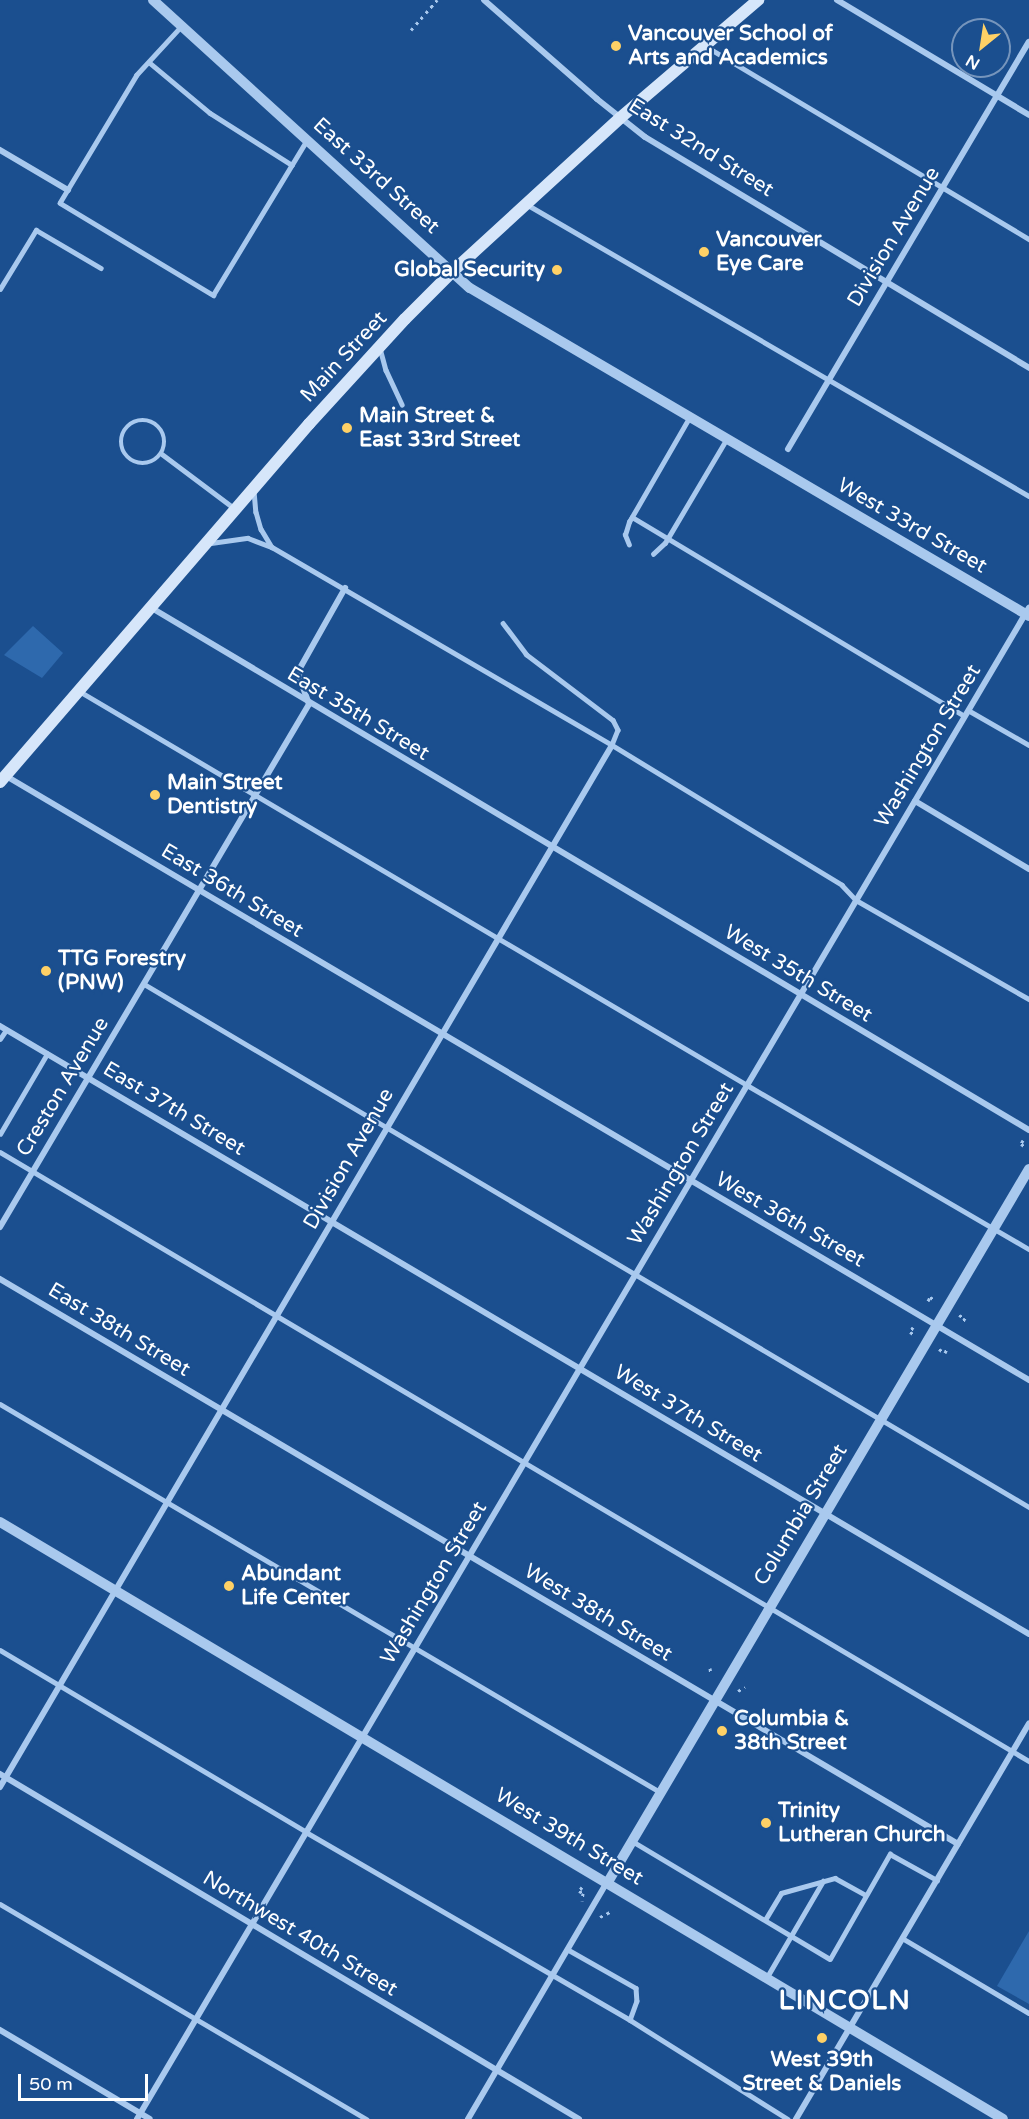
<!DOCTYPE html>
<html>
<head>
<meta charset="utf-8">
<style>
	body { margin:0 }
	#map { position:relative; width:1029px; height:2119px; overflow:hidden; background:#1b4f8f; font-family:"Varela Round",sans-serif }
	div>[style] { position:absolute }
	.green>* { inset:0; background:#2e69ad }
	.path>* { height:3px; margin-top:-1.5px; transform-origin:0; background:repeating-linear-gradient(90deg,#a9c9ee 0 3px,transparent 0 7.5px) }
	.service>* { height:4.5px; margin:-2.25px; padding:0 2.25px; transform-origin:2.25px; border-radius:2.25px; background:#a9c9ee }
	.service>.ring { margin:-2.25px; padding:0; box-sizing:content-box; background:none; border:4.5px solid #a9c9ee; border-radius:50% }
	.minor>* { height:6px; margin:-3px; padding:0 3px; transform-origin:3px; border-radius:3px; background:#a9c9ee }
	.tertiary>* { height:10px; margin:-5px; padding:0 5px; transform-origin:5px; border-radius:5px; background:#a9c9ee }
	.secondary>* { height:12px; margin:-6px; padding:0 6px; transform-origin:6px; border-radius:6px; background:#d6e6fa }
	.dots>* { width:16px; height:16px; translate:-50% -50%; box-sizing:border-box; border:3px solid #1b4f8f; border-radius:50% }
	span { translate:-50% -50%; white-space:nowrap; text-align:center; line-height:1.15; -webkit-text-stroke:4.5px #1b4f8f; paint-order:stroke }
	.poi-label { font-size:21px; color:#fff; font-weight:700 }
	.left { translate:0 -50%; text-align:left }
	.right { translate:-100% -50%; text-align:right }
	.street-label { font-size:21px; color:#fff }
	.district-label { font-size:27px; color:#fff; font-weight:700; letter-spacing:1.5px }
	.north { position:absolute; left:951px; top:18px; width:60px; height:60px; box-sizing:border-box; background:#1b4f8f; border:2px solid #7695bc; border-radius:50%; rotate:210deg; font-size:16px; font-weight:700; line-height:24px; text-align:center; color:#fff }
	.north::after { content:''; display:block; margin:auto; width:21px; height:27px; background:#ffd166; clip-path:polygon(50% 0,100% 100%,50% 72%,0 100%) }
	.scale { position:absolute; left:18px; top:2074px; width:130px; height:27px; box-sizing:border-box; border:3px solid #fff; border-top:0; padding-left:8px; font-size:18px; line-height:21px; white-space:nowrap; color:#fff; -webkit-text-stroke:4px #1b4f8f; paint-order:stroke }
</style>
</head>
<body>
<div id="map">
	<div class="green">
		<i style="clip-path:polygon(33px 626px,63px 653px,42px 678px,4px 655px)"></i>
		<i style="clip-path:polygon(1029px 1931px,1029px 2004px,997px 1986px)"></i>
	</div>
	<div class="path">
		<i style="left:411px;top:30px;width:40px;rotate:-49deg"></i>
		<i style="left:1023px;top:1140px;width:4px;rotate:117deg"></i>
		<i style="left:1021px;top:1144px;width:6px;rotate:31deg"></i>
		<i style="left:928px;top:1301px;width:4px;rotate:-63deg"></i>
		<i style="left:930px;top:1297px;width:6px;rotate:31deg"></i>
		<i style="left:959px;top:1315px;width:7px;rotate:27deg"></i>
		<i style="left:965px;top:1318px;width:6px;rotate:121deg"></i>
		<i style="left:913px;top:1327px;width:6px;rotate:121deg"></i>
		<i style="left:910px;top:1332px;width:6px;rotate:31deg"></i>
		<i style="left:939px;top:1349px;width:7px;rotate:34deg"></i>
		<i style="left:945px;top:1353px;width:5px;rotate:-68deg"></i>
		<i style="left:710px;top:1668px;width:7px;rotate:82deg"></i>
		<i style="left:738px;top:1691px;width:8px;rotate:-30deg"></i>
		<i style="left:582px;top:1887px;width:5px;rotate:127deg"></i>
		<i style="left:579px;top:1891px;width:4px;rotate:27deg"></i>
		<i style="left:583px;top:1893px;width:8px;rotate:97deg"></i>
		<i style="left:600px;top:1917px;width:13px;rotate:-27deg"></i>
	</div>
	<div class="service">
		<i style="left:182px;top:26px;width:67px;rotate:132.6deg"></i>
		<i style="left:137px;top:75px;width:149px;rotate:121deg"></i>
		<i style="left:60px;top:203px;width:179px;rotate:31deg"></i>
		<i style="left:213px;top:295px;width:181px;rotate:-58.8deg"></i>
		<i style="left:707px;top:47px;width:375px;rotate:30.8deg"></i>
		<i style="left:150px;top:63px;width:78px;rotate:39.8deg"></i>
		<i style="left:210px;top:113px;width:97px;rotate:32.4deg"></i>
		<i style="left:528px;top:205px;width:579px;rotate:30.15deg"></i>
		<i style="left:0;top:289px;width:69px;rotate:-58.6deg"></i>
		<i style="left:36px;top:230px;width:75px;rotate:30.3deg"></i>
		<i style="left:380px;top:348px;width:23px;rotate:75deg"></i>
		<i style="left:386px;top:370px;width:38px;rotate:65deg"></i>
		<i class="ring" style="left:121px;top:420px;width:39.5px;height:39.5px"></i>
		<i style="left:162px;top:454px;width:90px;rotate:36.9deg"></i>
		<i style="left:254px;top:491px;width:21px;rotate:85deg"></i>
		<i style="left:256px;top:512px;width:18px;rotate:74deg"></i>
		<i style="left:261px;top:529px;width:21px;rotate:59deg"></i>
		<i style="left:632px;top:517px;width:387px;rotate:30.9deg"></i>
		<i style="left:211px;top:543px;width:37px;rotate:-8deg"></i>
		<i style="left:248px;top:538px;width:26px;rotate:21deg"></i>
		<i style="left:272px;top:547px;width:393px;rotate:30.2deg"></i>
		<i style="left:612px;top:745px;width:269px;rotate:31.3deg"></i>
		<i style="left:842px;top:885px;width:21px;rotate:47deg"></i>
		<i style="left:856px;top:900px;width:199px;rotate:29.8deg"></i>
		<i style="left:629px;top:545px;width:11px;rotate:-112deg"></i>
		<i style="left:625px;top:535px;width:14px;rotate:-73deg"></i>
		<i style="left:629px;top:522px;width:120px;rotate:-60deg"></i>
		<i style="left:653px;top:554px;width:16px;rotate:-43deg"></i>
		<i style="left:665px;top:543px;width:120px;rotate:-59.4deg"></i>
		<i style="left:503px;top:623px;width:39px;rotate:53deg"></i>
		<i style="left:526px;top:654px;width:109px;rotate:37.2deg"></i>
		<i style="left:613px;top:720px;width:11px;rotate:63deg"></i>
		<i style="left:618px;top:730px;width:16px;rotate:112deg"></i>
		<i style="left:79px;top:691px;width:776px;rotate:30.53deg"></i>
		<i style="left:747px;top:1085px;width:326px;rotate:30.2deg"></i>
		<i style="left:968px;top:710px;width:70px;rotate:29.8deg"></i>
		<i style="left:144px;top:984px;width:1028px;rotate:30.58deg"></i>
		<i style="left:0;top:1039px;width:11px;rotate:-56deg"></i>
		<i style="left:0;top:1134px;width:93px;rotate:-59.6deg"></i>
		<i style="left:0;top:1152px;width:1196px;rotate:30.62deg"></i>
		<i style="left:0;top:1404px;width:766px;rotate:30.45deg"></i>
		<i style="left:0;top:1650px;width:356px;rotate:30.7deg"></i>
		<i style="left:306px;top:1832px;width:375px;rotate:30.1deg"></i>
		<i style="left:630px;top:2020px;width:186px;rotate:32.1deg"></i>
		<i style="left:632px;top:1841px;width:230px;rotate:30.8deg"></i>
		<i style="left:830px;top:1959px;width:121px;rotate:-60.3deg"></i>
		<i style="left:890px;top:1854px;width:54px;rotate:29deg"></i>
		<i style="left:0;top:1904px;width:425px;rotate:30.4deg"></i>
		<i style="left:765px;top:1920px;width:31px;rotate:-59deg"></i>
		<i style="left:781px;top:1893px;width:56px;rotate:-15.5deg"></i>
		<i style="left:835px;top:1878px;width:35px;rotate:29deg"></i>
		<i style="left:902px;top:1938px;width:147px;rotate:30.6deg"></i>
		<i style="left:567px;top:1949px;width:79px;rotate:29.5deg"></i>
		<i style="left:636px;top:1988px;width:13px;rotate:86deg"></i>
		<i style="left:637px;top:2001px;width:20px;rotate:110deg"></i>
		<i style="left:767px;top:1977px;width:111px;rotate:-59.7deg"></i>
	</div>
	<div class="minor">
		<i style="left:484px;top:0;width:150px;rotate:41.2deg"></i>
		<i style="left:597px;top:99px;width:61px;rotate:38.4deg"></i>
		<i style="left:645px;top:137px;width:448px;rotate:31deg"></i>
		<i style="left:837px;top:0;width:224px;rotate:30.9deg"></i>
		<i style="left:0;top:150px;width:79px;rotate:30.5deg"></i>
		<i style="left:788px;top:449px;width:473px;rotate:-59.4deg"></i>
		<i style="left:150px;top:607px;width:1023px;rotate:30.75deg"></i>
		<i style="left:6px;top:776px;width:1188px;rotate:30.56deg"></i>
		<i style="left:915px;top:801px;width:133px;rotate:30.8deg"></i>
		<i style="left:0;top:1026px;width:1195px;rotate:30.58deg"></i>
		<i style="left:0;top:1227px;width:607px;rotate:-59.42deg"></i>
		<i style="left:309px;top:704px;width:29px;rotate:-110deg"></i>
		<i style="left:299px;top:677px;width:9px;rotate:-84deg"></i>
		<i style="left:300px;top:668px;width:92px;rotate:-60.6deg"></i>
		<i style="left:0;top:1279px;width:1112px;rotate:30.53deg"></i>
		<i style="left:0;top:1774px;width:674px;rotate:30.79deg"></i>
		<i style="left:0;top:1787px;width:1208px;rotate:-59.57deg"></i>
		<i style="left:0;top:2030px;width:174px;rotate:30.7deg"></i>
		<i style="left:137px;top:2119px;width:1755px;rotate:-59.45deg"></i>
		<i style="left:468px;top:2119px;width:275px;rotate:-59.6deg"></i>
		<i style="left:796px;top:2119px;width:459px;rotate:-59.5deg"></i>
	</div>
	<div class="tertiary">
		<i style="left:153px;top:0;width:428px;rotate:42.3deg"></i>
		<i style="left:470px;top:288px;width:648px;rotate:30.4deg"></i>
		<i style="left:0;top:1522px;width:1167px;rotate:30.76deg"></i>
		<i style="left:608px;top:1882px;width:828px;rotate:-59.44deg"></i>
	</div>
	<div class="secondary">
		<i style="left:0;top:782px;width:473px;rotate:-49.2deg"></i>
		<i style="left:309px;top:424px;width:142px;rotate:-47.6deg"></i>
		<i style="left:405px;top:319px;width:66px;rotate:-45deg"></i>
		<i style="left:452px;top:272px;width:228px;rotate:-42.5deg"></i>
		<i style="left:620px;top:118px;width:182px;rotate:-40.5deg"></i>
	</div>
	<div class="dots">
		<i style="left:616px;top:46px;background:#ffd166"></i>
		<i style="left:704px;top:252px;background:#ffd166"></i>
		<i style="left:557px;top:270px;background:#ffd166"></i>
		<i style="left:347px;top:428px;background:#ffd166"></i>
		<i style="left:155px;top:795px;background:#ffd166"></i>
		<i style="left:46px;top:971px;background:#ffd166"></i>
		<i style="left:229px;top:1586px;background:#ffd166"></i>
		<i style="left:722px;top:1731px;background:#ffd166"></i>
		<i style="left:766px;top:1823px;background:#ffd166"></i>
		<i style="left:822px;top:2038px;background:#ffd166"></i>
	</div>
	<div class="poi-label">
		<span class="left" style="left:628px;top:46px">Vancouver School of<br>Arts and Academics</span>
		<span class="left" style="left:716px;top:252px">Vancouver<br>Eye Care</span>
		<span class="right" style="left:545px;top:270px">Global Security</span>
		<span class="left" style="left:359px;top:428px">Main Street &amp;<br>East 33rd Street</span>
		<span class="left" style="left:167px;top:795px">Main Street<br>Dentistry</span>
		<span class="left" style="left:58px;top:971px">TTG Forestry<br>(PNW)</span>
		<span class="left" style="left:241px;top:1586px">Abundant<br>Life Center</span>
		<span class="left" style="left:734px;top:1731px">Columbia &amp;<br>38th Street</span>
		<span class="left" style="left:778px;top:1823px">Trinity<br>Lutheran Church</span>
		<span style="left:822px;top:2072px">West 39th<br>Street &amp; Daniels</span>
	</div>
	<div class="street-label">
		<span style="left:701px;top:148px;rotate:32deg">East 32nd Street</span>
		<span style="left:376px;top:176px;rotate:42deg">East 33rd Street</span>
		<span style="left:894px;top:237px;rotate:-59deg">Division Avenue</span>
		<span style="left:344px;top:357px;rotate:-47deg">Main Street</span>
		<span style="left:912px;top:526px;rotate:30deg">West 33rd Street</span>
		<span style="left:358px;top:714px;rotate:31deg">East 35th Street</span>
		<span style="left:928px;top:746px;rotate:-59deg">Washington Street</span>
		<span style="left:232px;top:891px;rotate:31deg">East 36th Street</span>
		<span style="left:798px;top:974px;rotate:31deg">West 35th Street</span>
		<span style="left:63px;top:1087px;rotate:-59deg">Creston Avenue</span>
		<span style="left:174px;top:1109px;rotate:31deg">East 37th Street</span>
		<span style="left:349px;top:1159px;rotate:-60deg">Division Avenue</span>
		<span style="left:681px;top:1164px;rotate:-59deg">Washington Street</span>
		<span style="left:790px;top:1220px;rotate:30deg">West 36th Street</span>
		<span style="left:119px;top:1330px;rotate:31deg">East 38th Street</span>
		<span style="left:688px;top:1414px;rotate:31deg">West 37th Street</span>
		<span style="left:801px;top:1515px;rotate:-59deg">Columbia Street</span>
		<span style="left:434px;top:1583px;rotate:-59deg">Washington Street</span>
		<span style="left:598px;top:1613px;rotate:31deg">West 38th Street</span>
		<span style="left:569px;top:1837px;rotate:31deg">West 39th Street</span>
		<span style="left:300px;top:1934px;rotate:31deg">Northwest 40th Street</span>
	</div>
	<div class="district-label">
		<span style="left:845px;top:2001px">LINCOLN</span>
	</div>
	<div class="north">N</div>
	<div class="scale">50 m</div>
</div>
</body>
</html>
